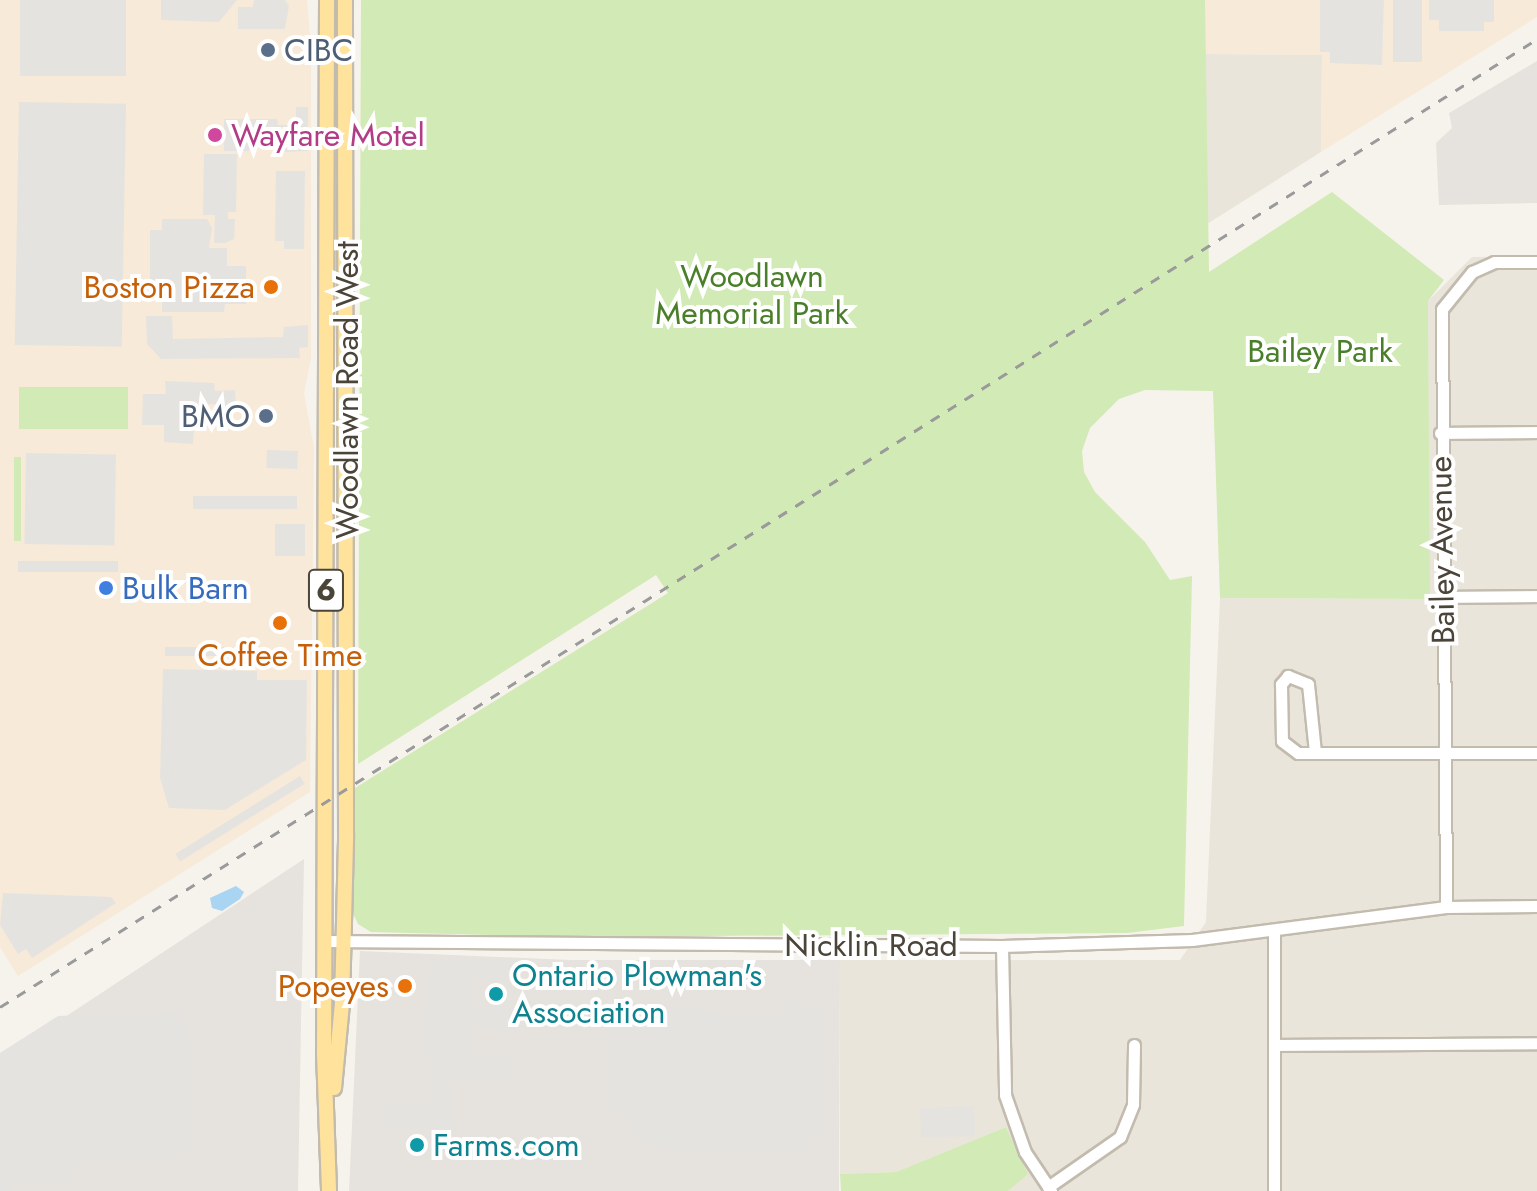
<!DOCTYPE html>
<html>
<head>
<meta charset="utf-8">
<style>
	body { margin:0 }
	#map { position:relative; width:1537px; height:1191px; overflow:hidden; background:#f6f3ec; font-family:Jost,sans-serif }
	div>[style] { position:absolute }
	.residential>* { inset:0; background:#eae5da }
	.commercial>* { inset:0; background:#f7ead8 }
	.industrial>* { inset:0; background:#e6e2dd }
	.green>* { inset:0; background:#d2eab5; transform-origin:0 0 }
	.parking>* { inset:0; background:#e5e3e0; transform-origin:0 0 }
	.water>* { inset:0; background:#a9d4f2 }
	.roads { filter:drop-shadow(2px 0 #c2bbae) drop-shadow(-2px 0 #c2bbae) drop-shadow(0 2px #c2bbae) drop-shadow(0 -2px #c2bbae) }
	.minor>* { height:11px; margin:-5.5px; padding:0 5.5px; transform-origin:5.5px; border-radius:5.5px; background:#fff }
	.major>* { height:14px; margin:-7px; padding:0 7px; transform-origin:7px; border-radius:7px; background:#ffe39c }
	.rail>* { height:3px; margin-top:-1.5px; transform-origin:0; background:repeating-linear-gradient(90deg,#9a9a9a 0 10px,transparent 0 20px) }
	.dots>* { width:22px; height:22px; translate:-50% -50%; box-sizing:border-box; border:4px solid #fff; border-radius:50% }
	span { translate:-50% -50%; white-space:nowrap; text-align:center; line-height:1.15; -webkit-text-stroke:8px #fff; paint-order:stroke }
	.shield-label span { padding:2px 6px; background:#fff; border:2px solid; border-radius:6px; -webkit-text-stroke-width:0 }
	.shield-label { font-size:30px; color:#4b4439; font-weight:700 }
	.service-label { font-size:32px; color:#4e5e75 }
	.left { translate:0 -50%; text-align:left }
	.right { translate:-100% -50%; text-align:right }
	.hotel-label { font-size:32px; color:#b23c85 }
	.park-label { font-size:32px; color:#4a7f2a }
	.food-label { font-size:32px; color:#c56008 }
	.street-label { font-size:32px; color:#4b4439 }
	.shop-label { font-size:32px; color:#366cbe }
	.culture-label { font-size:32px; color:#0d838f }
</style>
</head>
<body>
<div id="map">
	<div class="residential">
		<i style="clip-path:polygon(1205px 54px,1322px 55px,1321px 152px,1207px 224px)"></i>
		<i style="clip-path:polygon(1537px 256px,1537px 1191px,1008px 1191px,1027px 1174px,1006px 1127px,896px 1172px,840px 1174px,840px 960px,1180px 960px,1206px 922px,1220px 598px,1429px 599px,1428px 301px,1472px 257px)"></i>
	</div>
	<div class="commercial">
		<i style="clip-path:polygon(0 0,307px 0,311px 49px,311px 358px,304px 393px,314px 448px,310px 792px,18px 976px,0 947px)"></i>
		<i style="clip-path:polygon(1205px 0,1537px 0,1537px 17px,1321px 152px,1322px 55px,1205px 54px)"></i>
	</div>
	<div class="industrial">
		<i style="clip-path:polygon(1537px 61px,1537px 203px,1439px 205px,1436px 143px,1452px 128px,1449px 113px)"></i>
		<i style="clip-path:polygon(304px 859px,298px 1191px,0 1191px,0 1060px)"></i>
		<i style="clip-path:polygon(360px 951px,570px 960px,840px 960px,839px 1191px,349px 1191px)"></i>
	</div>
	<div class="green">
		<i style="clip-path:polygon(361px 0,1205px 0,1209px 272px,1332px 192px,1444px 280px,1428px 301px,1430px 599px,1220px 598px,1213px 391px,1145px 390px,1119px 399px,1090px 428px,1082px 451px,1084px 472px,1095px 492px,1145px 542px,1170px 580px,1192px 576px,1184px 926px,1127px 933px,572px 937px,371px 932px,358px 924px,352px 911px,355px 788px,668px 593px,656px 575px,358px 764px)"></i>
		<i style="left:19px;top:387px;width:109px;height:42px"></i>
		<i style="left:14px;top:457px;width:7px;height:84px"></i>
		<i style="clip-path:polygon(1006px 1127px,1028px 1174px,1008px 1191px,841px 1191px,840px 1174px,896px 1172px)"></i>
	</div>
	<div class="parking">
		<i style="left:20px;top:0;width:106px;height:76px"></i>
		<i style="clip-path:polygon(161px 0,237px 0,219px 22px,161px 20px)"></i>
		<i style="clip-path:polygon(254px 0,285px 0,289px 6px,285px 29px,238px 29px,238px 7px,253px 7px)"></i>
		<i style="clip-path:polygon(1320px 0,1384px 0,1382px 65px,1330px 63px,1330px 52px,1320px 52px)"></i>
		<i style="left:1393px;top:0;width:29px;height:62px"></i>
		<i style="clip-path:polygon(1429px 0,1494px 0,1494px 22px,1484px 22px,1484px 31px,1439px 31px,1439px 20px,1429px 20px)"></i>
		<i style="left:19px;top:102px;width:107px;height:243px;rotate:1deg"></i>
		<i style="clip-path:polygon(296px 107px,308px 107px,308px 151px,283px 152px,283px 127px,249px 127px,249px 151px,224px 151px,224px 119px,277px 119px,278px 125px,296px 125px)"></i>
		<i style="clip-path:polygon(204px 154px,237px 154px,236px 212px,228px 212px,228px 219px,235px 219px,234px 239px,225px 243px,214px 243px,215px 215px,203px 215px)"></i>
		<i style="clip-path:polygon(276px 171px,305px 171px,304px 249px,284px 249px,284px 241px,275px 241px)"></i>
		<i style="clip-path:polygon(162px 219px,207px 219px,212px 228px,209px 248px,227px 248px,227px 266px,246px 266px,246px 304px,225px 304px,224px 312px,162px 312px,162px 300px,150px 300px,150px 230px,162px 230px)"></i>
		<i style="clip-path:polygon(146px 316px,172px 316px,173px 339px,283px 337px,284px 327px,308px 325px,308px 347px,299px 348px,300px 358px,161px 359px,147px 344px)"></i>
		<i style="clip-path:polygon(165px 381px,214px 383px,215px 391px,235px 390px,236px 408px,228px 407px,227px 418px,215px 417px,215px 404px,195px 405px,193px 444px,164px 442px,164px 425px,142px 425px,143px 394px,166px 394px)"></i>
		<i style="left:267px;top:450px;width:31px;height:18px;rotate:2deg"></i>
		<i style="left:26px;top:453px;width:90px;height:91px;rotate:1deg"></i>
		<i style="left:193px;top:496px;width:104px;height:13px"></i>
		<i style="left:275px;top:524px;width:30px;height:32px"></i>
		<i style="left:18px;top:561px;width:100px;height:11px"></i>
		<i style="left:165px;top:647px;width:90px;height:9px"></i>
		<i style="clip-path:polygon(163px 669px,257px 671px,257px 680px,307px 680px,306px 760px,225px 810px,169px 808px,160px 778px)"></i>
		<i style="left:300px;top:776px;width:9px;height:147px;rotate:58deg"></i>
		<i style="clip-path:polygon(3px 893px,111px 897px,116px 903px,32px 958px,26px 949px,18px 954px,0 925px)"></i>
		<i style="clip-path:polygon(429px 959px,520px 960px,519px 980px,470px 980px,470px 1005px,509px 1005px,510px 1028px,471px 1028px,469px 1055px,512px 1059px,511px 1083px,451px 1082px,451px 1129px,384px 1129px,384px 1102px,432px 1101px,432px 1065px,425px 1043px)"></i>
		<i style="clip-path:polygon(789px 998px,808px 999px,808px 1008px,826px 1008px,821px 1137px,807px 1137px,807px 1153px,645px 1148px,645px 1140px,633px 1139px,634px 1116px,604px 1115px,607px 1007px,788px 1013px)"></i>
		<i style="clip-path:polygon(188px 1010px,192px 1153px,176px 1151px,177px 1162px,74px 1159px,73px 1183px,13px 1182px,12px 1191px,0 1191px,0 1053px,58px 1016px)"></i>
		<i style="left:974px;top:1106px;width:30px;height:54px;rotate:88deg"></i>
	</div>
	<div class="water">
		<i style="clip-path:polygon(236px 886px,244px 892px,240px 899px,222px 911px,212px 908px,210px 898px)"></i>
	</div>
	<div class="roads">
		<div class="minor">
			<i style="left:1440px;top:433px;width:97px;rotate:-0.6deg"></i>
			<i style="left:1443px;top:597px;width:94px;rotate:-0.6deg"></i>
			<i style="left:1315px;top:752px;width:68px;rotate:-95.9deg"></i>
			<i style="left:1308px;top:684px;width:22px;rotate:-158deg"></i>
			<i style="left:1288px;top:676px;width:11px;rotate:131deg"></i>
			<i style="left:1281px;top:684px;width:57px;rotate:89deg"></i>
			<i style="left:1282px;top:741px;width:20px;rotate:37deg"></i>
			<i style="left:1298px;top:753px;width:239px"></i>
			<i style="left:1446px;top:907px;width:598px;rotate:-90.38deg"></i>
			<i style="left:1442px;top:309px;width:48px;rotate:-51deg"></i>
			<i style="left:1472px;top:272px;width:24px;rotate:-24deg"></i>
			<i style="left:1494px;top:262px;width:43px"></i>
			<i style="left:1274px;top:933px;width:258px;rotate:90deg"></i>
			<i style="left:325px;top:941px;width:677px;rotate:0.42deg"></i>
			<i style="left:1002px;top:946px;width:190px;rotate:-1.8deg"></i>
			<i style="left:1192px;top:940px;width:256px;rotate:-7.4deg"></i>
			<i style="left:1446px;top:907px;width:91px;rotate:-0.6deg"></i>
			<i style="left:1002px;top:946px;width:149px;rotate:88.8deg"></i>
			<i style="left:1005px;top:1095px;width:60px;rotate:70.7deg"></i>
			<i style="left:1025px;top:1152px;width:47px;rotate:56.3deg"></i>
			<i style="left:1276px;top:1045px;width:261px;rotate:-0.4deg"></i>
			<i style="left:1048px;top:1187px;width:88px;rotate:-34.8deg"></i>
			<i style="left:1120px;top:1137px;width:35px;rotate:-68deg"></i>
			<i style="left:1133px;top:1104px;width:59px;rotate:-89deg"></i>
		</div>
		<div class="major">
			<i style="left:327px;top:0;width:1053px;rotate:90.16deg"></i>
			<i style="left:324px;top:1053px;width:138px;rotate:87.9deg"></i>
			<i style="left:334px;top:1088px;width:84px;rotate:-84.6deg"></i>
			<i style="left:342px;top:1004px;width:169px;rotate:-88.6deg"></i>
			<i style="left:346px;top:835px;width:835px;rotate:-90.07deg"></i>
		</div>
	</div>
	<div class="rail">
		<i style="left:0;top:1007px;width:1816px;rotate:-32.2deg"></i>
	</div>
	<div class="dots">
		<i style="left:268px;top:50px;background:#5c6f8a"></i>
		<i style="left:215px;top:135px;background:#d1479c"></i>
		<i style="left:271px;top:287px;background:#e8710a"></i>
		<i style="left:266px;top:416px;background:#5c6f8a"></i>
		<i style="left:106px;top:588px;background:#3f7fe0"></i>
		<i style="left:280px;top:623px;background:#e8710a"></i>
		<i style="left:405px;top:986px;background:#e8710a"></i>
		<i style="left:496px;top:994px;background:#0f9aa8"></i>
		<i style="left:417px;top:1145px;background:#0f9aa8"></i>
	</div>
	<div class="shield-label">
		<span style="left:326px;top:590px">6</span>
	</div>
	<div class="service-label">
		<span class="left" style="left:284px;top:50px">CIBC</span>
		<span class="right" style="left:250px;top:416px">BMO</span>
	</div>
	<div class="hotel-label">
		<span class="left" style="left:231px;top:135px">Wayfare Motel</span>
	</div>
	<div class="park-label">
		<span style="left:752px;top:295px">Woodlawn<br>Memorial Park</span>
		<span style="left:1320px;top:351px">Bailey Park</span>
	</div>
	<div class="food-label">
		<span class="right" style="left:255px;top:287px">Boston Pizza</span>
		<span style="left:280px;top:655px">Coffee Time</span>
		<span class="right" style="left:389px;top:986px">Popeyes</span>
	</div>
	<div class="street-label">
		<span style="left:347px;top:390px;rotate:-90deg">Woodlawn Road West</span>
		<span style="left:1442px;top:550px;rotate:-91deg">Bailey Avenue</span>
		<span style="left:871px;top:945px">Nicklin Road</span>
	</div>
	<div class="shop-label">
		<span class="left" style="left:122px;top:588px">Bulk Barn</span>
	</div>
	<div class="culture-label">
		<span class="left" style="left:512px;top:994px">Ontario Plowman's<br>Association</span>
		<span class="left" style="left:433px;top:1145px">Farms.com</span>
	</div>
</div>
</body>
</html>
